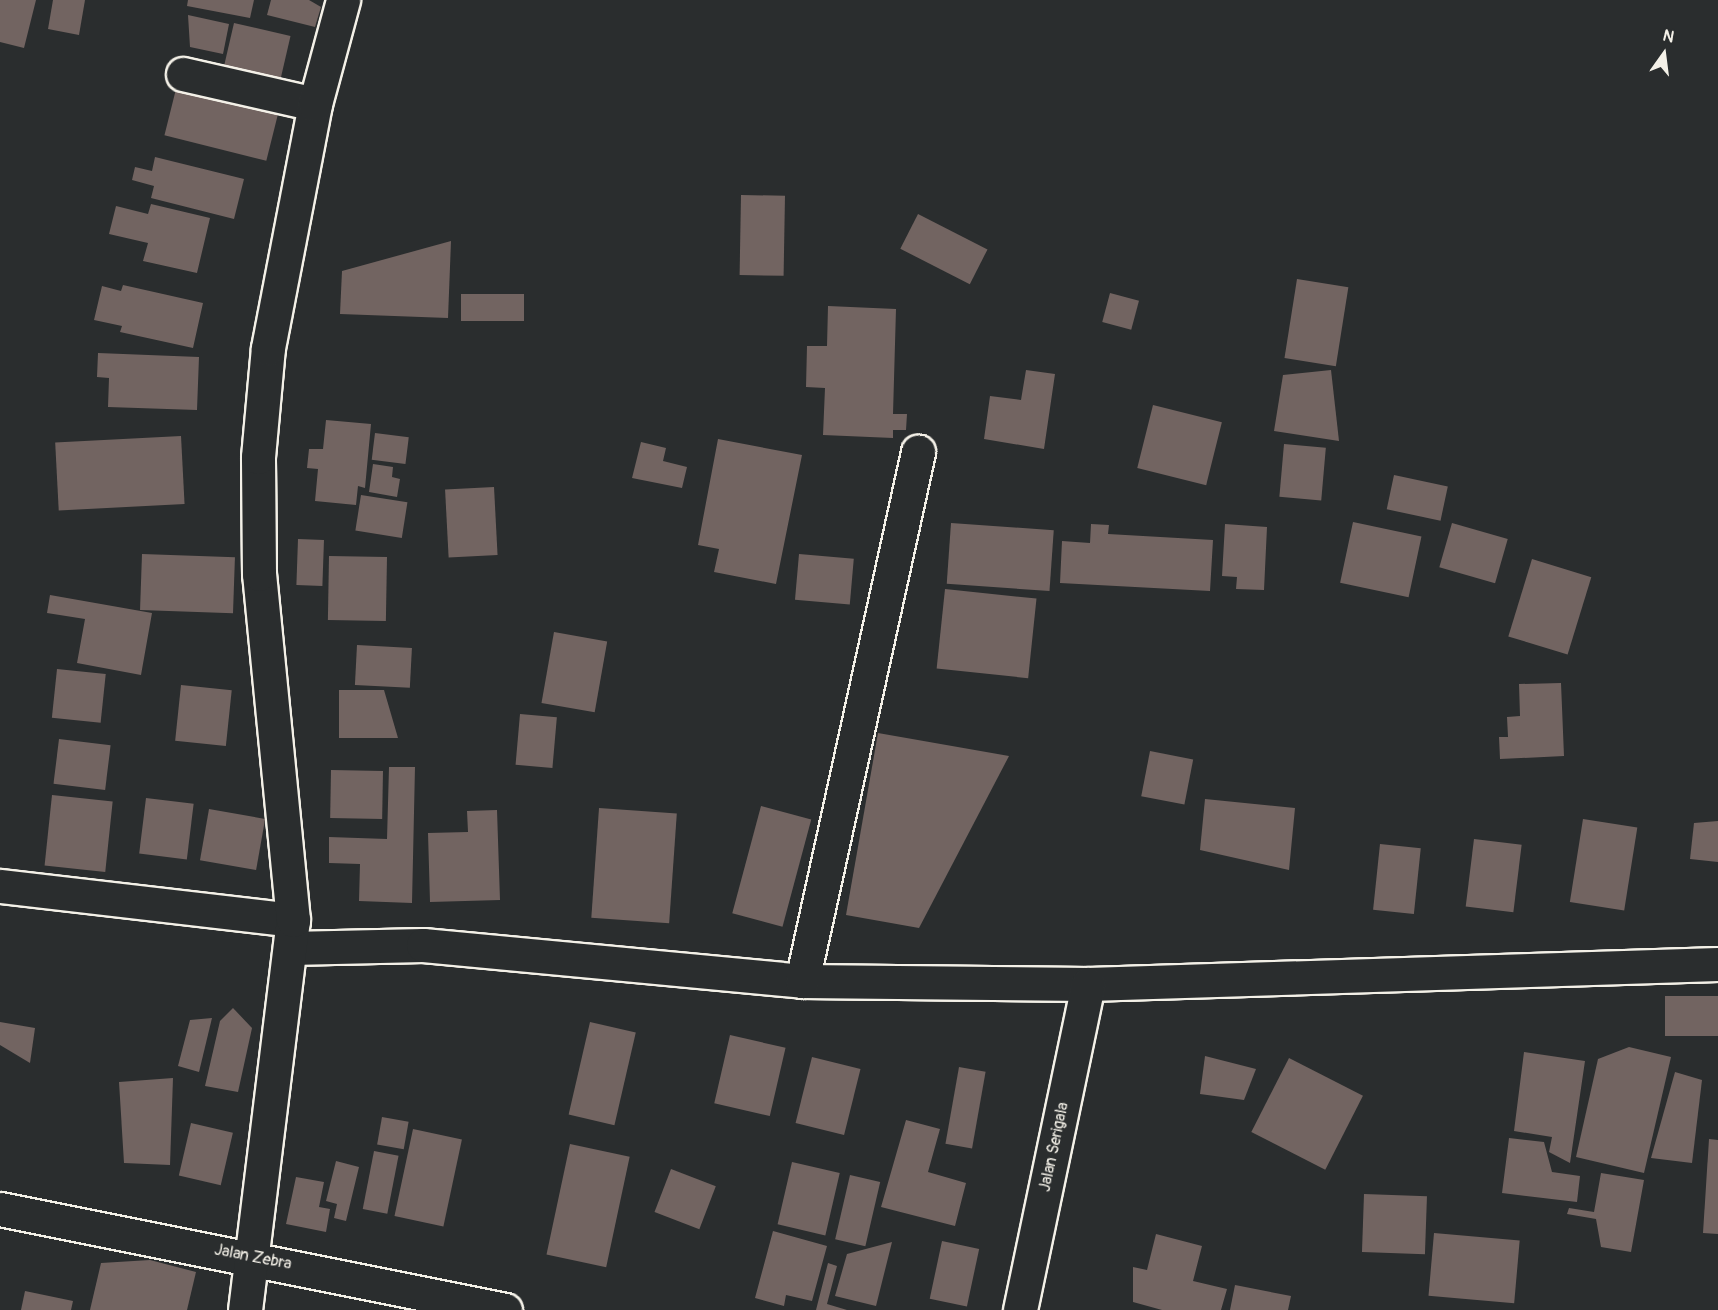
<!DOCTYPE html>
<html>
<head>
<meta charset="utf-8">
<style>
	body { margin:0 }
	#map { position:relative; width:1718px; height:1310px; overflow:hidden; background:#2a2d2e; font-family:Pangolin,sans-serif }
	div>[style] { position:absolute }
	.building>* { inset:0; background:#726461; transform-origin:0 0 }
	.roads { filter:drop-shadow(2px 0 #f4f1e8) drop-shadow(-2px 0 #f4f1e8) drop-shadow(0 2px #f4f1e8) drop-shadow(0 -2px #f4f1e8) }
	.street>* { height:33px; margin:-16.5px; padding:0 16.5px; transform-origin:16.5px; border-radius:16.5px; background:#2a2d2e }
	span { translate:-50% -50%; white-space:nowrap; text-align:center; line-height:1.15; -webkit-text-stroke:4.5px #2a2d2e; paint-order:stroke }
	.street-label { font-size:16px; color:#f4f1e8 }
	.north { position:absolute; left:1634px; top:24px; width:60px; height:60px; -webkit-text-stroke:4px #2a2d2e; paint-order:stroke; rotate:14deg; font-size:16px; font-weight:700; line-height:24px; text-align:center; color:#f4f1e8 }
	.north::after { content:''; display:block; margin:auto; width:21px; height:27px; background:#f4f1e8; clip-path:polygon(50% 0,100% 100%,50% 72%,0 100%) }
</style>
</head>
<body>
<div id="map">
	<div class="building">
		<i style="clip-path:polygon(0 0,36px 0,24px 48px,0 42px)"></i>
		<i style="clip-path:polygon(53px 0,85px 0,79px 35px,48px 29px)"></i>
		<i style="clip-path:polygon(188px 0,254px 0,250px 18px,187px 6px)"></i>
		<i style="clip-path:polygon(271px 0,309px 0,321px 7px,315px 27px,267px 15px)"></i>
		<i style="clip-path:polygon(188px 15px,229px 24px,223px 54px,190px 47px)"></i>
		<i style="left:234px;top:23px;width:58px;height:46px;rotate:13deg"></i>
		<i style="left:178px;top:81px;width:105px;height:56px;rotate:14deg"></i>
		<i style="clip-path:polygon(155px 157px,244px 179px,234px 219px,151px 198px,154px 186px,132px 180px,135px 167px,152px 171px)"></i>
		<i style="left:741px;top:195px;width:44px;height:80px;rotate:1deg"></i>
		<i style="clip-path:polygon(151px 204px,210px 218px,197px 273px,143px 261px,148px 243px,109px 234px,116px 206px,148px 214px)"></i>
		<i style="left:918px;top:214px;width:78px;height:39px;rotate:27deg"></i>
		<i style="clip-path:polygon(451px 241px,448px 318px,340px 314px,342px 271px)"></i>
		<i style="left:1297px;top:279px;width:52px;height:80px;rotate:9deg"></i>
		<i style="clip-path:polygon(123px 285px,203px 303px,193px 348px,120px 332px,122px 326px,94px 320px,102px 286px,121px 291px)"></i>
		<i style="left:1110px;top:293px;width:30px;height:30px;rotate:15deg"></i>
		<i style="left:461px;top:294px;width:63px;height:27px"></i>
		<i style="clip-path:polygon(828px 306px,896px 309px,893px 414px,907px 414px,906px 430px,893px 430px,893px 438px,823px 435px,825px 388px,806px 387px,807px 346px,827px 346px)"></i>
		<i style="clip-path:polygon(98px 353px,199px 357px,197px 410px,108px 407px,109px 378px,97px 377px)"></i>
		<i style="clip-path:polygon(1026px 370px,1055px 374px,1044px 449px,984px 439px,990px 396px,1021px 400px)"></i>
		<i style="clip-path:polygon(1331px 370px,1339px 441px,1274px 431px,1283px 375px)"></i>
		<i style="left:1153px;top:405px;width:71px;height:65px;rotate:14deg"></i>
		<i style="clip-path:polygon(326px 420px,371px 424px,365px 488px,358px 486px,356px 505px,315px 501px,318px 469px,307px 468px,309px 449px,323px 449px)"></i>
		<i style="left:375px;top:433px;width:34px;height:27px;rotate:7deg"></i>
		<i style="left:181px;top:436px;width:68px;height:126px;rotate:87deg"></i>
		<i style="clip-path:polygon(718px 439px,802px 455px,776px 584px,714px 572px,719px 549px,698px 545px)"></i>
		<i style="clip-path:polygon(641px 442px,666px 448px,663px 461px,687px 467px,682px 488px,632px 478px)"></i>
		<i style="left:1284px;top:444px;width:42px;height:53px;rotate:5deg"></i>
		<i style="clip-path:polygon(373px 464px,393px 467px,392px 477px,400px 479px,397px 497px,369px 492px)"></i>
		<i style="left:1394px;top:475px;width:55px;height:35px;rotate:12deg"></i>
		<i style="left:494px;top:487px;width:68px;height:49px;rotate:87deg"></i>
		<i style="left:361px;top:495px;width:47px;height:36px;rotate:9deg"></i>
		<i style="left:1353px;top:522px;width:70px;height:62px;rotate:12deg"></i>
		<i style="left:951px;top:523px;width:103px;height:61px;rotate:4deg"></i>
		<i style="left:1452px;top:523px;width:58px;height:46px;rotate:16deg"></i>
		<i style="clip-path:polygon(1091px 524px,1109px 525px,1108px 534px,1213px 540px,1210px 591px,1060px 583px,1062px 541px,1090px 543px)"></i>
		<i style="clip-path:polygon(1225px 524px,1267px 527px,1264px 590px,1236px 589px,1237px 577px,1222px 576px)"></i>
		<i style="left:298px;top:539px;width:26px;height:46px;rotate:2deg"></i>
		<i style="left:142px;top:554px;width:93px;height:56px;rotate:2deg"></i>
		<i style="left:799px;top:554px;width:55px;height:46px;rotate:5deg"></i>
		<i style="left:329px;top:556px;width:58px;height:64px;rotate:1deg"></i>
		<i style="left:1532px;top:559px;width:62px;height:81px;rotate:17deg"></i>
		<i style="left:945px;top:589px;width:92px;height:80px;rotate:6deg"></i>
		<i style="clip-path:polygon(50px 595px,152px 613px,141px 675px,77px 663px,85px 619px,47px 613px)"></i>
		<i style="left:554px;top:632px;width:54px;height:72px;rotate:10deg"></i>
		<i style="left:357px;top:645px;width:55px;height:40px;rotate:3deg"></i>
		<i style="left:57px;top:669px;width:49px;height:49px;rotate:6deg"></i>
		<i style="clip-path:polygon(1561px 683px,1564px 756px,1500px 759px,1499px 737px,1508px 737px,1507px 717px,1520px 716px,1519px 684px)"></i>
		<i style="left:181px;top:685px;width:51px;height:56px;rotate:6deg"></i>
		<i style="clip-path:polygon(339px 690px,384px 690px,398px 738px,339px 738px)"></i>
		<i style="left:520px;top:714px;width:37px;height:51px;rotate:5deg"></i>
		<i style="clip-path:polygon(878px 733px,1009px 756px,919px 928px,846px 915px)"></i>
		<i style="left:59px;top:739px;width:52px;height:45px;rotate:7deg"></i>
		<i style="left:1150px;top:751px;width:44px;height:46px;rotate:11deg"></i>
		<i style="clip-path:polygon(389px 767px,415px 767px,412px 903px,359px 901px,360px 864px,329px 863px,329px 837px,387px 839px)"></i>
		<i style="left:331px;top:770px;width:52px;height:48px;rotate:1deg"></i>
		<i style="left:52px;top:795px;width:61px;height:71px;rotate:6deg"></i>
		<i style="left:146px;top:798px;width:48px;height:56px;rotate:7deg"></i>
		<i style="clip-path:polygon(1205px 799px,1295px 808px,1289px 870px,1200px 850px)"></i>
		<i style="left:761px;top:806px;width:52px;height:111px;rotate:15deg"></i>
		<i style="left:599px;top:808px;width:78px;height:110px;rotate:4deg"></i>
		<i style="left:209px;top:809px;width:57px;height:52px;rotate:10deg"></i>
		<i style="clip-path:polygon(497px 810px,500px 900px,430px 902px,428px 833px,468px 832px,467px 811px)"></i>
		<i style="left:1583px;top:819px;width:55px;height:84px;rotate:9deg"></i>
		<i style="clip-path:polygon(1718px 821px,1718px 862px,1690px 859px,1694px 823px)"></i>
		<i style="left:1474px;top:839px;width:48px;height:68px;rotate:7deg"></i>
		<i style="left:1380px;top:844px;width:41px;height:66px;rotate:6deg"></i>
		<i style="left:1718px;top:996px;width:40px;height:53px;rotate:90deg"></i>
		<i style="clip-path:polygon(233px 1008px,252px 1028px,238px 1092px,205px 1086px,220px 1021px)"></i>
		<i style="clip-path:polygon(212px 1018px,199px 1072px,178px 1066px,190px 1020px)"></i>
		<i style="clip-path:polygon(0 1022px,35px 1028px,30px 1063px,0 1045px)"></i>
		<i style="left:590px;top:1022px;width:47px;height:95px;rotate:13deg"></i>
		<i style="left:730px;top:1035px;width:57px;height:70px;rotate:13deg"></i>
		<i style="clip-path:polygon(1629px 1047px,1671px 1057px,1644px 1173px,1576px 1157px,1598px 1059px)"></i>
		<i style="clip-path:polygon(1524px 1052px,1585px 1061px,1570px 1163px,1549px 1152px,1552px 1137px,1514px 1131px)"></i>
		<i style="clip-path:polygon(1205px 1056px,1256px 1069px,1244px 1100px,1200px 1094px)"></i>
		<i style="left:812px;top:1057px;width:50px;height:68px;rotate:14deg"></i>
		<i style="left:1289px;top:1058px;width:83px;height:83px;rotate:27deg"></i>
		<i style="left:959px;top:1067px;width:27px;height:78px;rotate:10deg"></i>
		<i style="clip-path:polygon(1675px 1072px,1702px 1080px,1692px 1163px,1651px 1158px)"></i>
		<i style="clip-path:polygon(173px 1078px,170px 1165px,124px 1163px,119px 1082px)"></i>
		<i style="left:382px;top:1117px;width:27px;height:28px;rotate:10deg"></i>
		<i style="clip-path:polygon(906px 1120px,940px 1129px,928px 1172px,966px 1183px,955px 1226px,881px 1207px)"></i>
		<i style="left:191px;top:1123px;width:43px;height:54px;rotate:13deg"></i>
		<i style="left:413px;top:1129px;width:50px;height:89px;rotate:12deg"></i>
		<i style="clip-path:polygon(1509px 1138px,1544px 1142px,1552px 1172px,1580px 1176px,1577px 1202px,1502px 1193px)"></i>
		<i style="clip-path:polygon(1709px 1139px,1718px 1140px,1718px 1234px,1703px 1233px)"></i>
		<i style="left:570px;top:1144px;width:61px;height:113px;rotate:12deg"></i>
		<i style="left:374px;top:1151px;width:25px;height:59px;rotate:11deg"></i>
		<i style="clip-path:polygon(336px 1161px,359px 1167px,346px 1221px,334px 1218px,337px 1204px,326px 1201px)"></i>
		<i style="left:792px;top:1162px;width:49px;height:64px;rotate:13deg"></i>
		<i style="left:671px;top:1169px;width:48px;height:46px;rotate:21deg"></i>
		<i style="clip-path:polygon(1601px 1173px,1644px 1180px,1631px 1252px,1601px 1247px,1596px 1219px,1567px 1214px,1569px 1208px,1594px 1212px)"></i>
		<i style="left:850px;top:1175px;width:31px;height:66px;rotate:13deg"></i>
		<i style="clip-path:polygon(296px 1177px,324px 1182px,319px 1207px,330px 1209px,326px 1232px,286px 1224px)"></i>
		<i style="left:1364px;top:1194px;width:63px;height:58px;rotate:2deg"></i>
		<i style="clip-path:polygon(773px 1231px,827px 1246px,812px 1301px,786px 1295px,784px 1306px,755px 1298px)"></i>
		<i style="left:1434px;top:1233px;width:86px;height:63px;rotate:5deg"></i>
		<i style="clip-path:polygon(1156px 1234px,1202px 1246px,1193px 1281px,1227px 1289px,1221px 1310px,1162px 1310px,1133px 1302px,1133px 1267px,1147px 1270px)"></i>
		<i style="left:942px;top:1241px;width:38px;height:59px;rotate:12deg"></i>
		<i style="clip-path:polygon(892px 1242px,876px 1306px,835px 1296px,847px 1254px)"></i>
		<i style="clip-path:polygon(150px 1260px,196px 1272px,187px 1310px,90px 1310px,101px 1263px)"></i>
		<i style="clip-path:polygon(828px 1263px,837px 1266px,827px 1304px,847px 1310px,816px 1310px)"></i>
		<i style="clip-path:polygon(1235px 1285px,1291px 1296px,1288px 1310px,1230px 1310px)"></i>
		<i style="clip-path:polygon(25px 1291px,73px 1301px,71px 1310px,21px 1310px)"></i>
	</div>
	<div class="roads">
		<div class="street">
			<i style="left:183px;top:74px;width:135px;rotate:12.8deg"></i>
			<i style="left:0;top:886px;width:295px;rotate:6.6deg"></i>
			<i style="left:290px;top:948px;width:133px;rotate:-1.3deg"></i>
			<i style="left:423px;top:945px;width:381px;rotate:5.4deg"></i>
			<i style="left:802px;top:981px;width:286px;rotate:0.6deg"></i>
			<i style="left:1088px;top:984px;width:630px;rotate:-1.82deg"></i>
			<i style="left:802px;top:981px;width:542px;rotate:-77.63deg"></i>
			<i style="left:0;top:1209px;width:515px;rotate:11.31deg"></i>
			<i style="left:245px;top:1310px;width:393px;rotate:-83deg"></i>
			<i style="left:293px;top:920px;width:348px;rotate:-95.6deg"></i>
			<i style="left:259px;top:574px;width:117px;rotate:-90.5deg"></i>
			<i style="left:258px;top:457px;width:109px;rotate:-84.8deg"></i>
			<i style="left:268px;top:348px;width:248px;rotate:-79.1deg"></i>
			<i style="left:315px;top:104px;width:108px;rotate:-74.9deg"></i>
			<i style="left:1020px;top:1310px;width:333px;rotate:-78.2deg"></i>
		</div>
	</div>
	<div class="street-label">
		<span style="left:1054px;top:1147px;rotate:-78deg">Jalan Serigala</span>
		<span style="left:253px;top:1257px;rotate:11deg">Jalan Zebra</span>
	</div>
	<div class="north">N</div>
</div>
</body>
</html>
